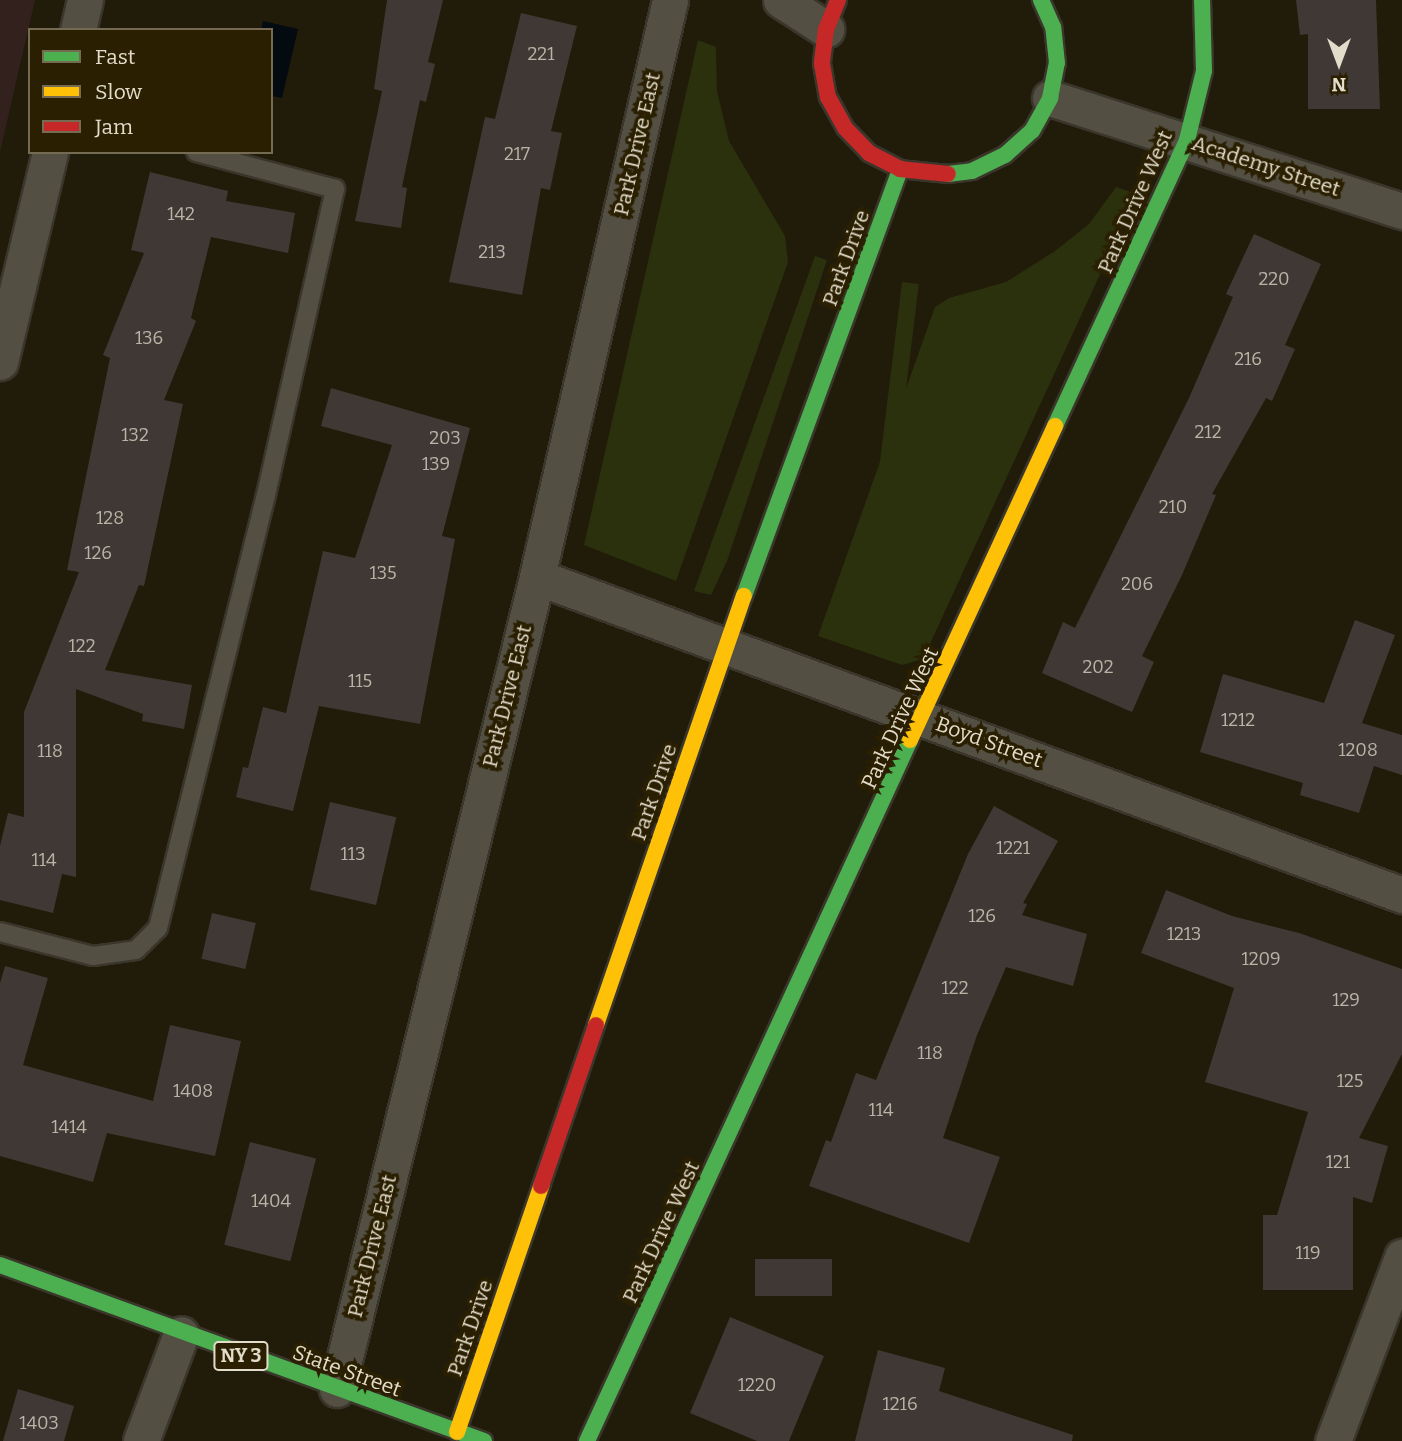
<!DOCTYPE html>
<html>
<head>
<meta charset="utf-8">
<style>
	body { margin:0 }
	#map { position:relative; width:1402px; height:1441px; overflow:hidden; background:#211b0a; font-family:Bitter,serif }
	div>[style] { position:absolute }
	.education>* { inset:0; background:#32211d }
	.green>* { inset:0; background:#2b310d; transform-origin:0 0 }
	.water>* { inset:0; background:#030b11 }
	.building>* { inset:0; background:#403835; transform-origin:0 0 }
	.roads { filter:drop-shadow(2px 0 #3a362b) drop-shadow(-2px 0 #3a362b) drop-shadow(0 2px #3a362b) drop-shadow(0 -2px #3a362b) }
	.lane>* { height:18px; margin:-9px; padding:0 9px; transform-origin:9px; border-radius:9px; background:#534f43 }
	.street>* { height:35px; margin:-17.5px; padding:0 17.5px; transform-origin:17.5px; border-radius:17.5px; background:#534f43 }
	.fast>* { height:16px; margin:-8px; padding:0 8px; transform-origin:8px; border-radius:8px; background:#4caf50 }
	.slow>* { height:16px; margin:-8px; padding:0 8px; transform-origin:8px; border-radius:8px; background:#ffc107 }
	.jam>* { height:16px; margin:-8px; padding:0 8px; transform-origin:8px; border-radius:8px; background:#c62828 }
	span { translate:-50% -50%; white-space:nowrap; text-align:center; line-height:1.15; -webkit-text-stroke:7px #2a1f01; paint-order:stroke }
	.number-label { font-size:18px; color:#bab3a6 }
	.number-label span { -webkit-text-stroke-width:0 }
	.shield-label span { padding:2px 5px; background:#2a1f01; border:2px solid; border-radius:5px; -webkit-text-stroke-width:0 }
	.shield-label { font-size:19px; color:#e3dccb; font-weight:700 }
	.street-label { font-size:21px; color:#e3dccb }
	.legend { position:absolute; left:28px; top:28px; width:245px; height:126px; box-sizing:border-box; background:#2a1f01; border:2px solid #746b52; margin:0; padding:9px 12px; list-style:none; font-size:21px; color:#e3dccb }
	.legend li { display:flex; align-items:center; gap:14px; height:35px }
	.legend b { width:35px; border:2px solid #746b52 }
	.north { position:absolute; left:1304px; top:28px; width:70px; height:70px; -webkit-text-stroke:5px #2a1f01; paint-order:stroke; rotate:180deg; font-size:19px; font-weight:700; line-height:28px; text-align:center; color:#e3dccb }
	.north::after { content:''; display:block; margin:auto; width:24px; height:32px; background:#e3dccb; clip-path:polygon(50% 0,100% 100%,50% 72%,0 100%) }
</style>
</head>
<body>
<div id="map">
	<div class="education">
		<i style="clip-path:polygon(0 0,35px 0,0 152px)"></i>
	</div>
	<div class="green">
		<i style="clip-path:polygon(698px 40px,716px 47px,717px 91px,729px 141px,785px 236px,788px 262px,676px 581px,584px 545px)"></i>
		<i style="clip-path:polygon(1116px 187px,1137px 194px,923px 659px,902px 665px,818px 636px,935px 307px,949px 298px,1006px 282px,1055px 251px,1089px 224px)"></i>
		<i style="clip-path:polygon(815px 256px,827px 260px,727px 561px,711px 595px,694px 591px)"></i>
		<i style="left:902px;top:282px;width:17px;height:363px;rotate:7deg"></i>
	</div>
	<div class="water">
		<i style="clip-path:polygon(263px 21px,298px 29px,282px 98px,271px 96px,271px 30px,261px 30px)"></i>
	</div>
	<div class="building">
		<i style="clip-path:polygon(387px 0,443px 0,428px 62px,435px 64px,426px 102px,420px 100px,402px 187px,407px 188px,401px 228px,355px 221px,382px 91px,374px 89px)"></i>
		<i style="clip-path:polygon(1296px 0,1376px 0,1380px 109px,1308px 109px,1308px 34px,1300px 35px)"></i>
		<i style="clip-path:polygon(521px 13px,577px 26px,551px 131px,562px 133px,550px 190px,541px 188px,522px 295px,449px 282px,485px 117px,495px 119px)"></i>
		<i style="clip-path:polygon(150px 172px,228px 191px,226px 201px,295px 213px,288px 253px,211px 237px,191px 318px,196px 321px,164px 400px,183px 404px,144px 586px,139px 585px,105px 670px,192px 685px,184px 729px,142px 721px,143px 714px,76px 689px,76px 877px,62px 874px,53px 913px,0 900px,0 846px,8px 813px,24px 817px,24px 712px,79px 572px,67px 570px,110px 358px,103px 355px,144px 253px,131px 250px)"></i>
		<i style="clip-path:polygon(1254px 234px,1321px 264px,1285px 345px,1295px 349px,1272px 401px,1266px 398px,1212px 494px,1216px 495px,1182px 575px,1142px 656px,1154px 662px,1132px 712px,1042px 673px,1063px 622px,1075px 628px,1189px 398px,1233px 297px,1226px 294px)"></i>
		<i style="clip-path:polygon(331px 388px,470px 428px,442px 536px,455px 539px,420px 724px,319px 706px,293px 811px,236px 797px,243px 767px,248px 768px,263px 707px,286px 713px,323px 551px,355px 558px,392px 445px,321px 426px)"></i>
		<i style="clip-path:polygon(1355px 620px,1395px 635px,1362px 723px,1402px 735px,1402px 775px,1374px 766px,1359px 813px,1300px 795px,1303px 783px,1200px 752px,1223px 674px,1324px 703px)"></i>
		<i style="left:330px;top:802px;width:68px;height:90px;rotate:13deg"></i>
		<i style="clip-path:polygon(994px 806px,1058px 841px,1023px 903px,1027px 904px,1022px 915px,1087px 934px,1073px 986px,1006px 967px,977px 1035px,943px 1138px,1000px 1157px,969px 1243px,809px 1186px,826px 1140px,831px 1142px,856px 1073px,876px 1080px,968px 854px)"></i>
		<i style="clip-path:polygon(1166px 890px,1232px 916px,1299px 933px,1402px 969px,1402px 1054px,1359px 1138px,1388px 1146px,1372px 1203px,1353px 1197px,1353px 1290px,1263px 1290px,1263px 1215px,1277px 1215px,1308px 1112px,1205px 1082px,1234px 988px,1141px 953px)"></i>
		<i style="left:212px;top:913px;width:45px;height:47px;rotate:13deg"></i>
		<i style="clip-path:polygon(5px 966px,48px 978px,23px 1065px,153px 1101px,170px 1025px,241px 1041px,215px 1156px,107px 1133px,93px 1182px,0 1156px,0 983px)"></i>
		<i style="left:250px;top:1142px;width:68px;height:106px;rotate:14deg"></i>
		<i style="left:755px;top:1259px;width:77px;height:37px"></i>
		<i style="clip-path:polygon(730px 1317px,824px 1356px,789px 1441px,757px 1441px,690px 1413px)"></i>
		<i style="clip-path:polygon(878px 1350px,945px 1368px,939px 1391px,1073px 1435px,1072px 1441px,855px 1441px)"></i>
		<i style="clip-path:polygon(18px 1389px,74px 1406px,64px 1441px,3px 1441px)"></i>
	</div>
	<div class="roads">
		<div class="lane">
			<i style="left:0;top:932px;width:96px;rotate:14.5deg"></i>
			<i style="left:93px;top:956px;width:43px;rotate:-7.9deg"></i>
			<i style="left:136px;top:950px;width:31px;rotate:-45deg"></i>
			<i style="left:158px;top:928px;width:446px;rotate:-76deg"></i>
			<i style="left:266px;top:495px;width:314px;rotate:-77.3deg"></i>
			<i style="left:335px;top:189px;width:144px;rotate:-165.1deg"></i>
		</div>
		<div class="street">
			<i style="left:781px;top:0;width:54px;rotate:32.8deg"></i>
			<i style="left:78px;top:30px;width:31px;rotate:-77deg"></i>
			<i style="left:1050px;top:98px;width:370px;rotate:17.8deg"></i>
			<i style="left:0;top:362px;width:216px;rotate:-76.6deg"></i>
			<i style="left:537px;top:577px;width:922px;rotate:20.18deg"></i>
			<i style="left:337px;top:1389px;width:836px;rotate:-76.16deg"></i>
			<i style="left:537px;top:577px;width:592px;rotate:-77.02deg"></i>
			<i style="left:141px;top:1441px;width:114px;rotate:-69.5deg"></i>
			<i style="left:1333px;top:1441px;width:197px;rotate:-69.4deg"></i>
		</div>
		<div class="fast">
			<i style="left:948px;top:174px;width:24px;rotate:-7deg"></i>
			<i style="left:972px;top:171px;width:37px;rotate:-26deg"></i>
			<i style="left:1005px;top:155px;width:36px;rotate:-42deg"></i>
			<i style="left:1032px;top:131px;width:38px;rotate:-61deg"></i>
			<i style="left:1050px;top:98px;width:36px;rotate:-79deg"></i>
			<i style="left:1057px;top:63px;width:36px;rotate:-96deg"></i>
			<i style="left:1053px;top:27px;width:30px;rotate:-114deg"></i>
			<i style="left:1055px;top:426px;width:315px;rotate:-65.2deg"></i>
			<i style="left:1187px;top:140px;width:71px;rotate:-76.2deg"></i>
			<i style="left:1204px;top:71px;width:71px;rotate:-91.6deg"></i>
			<i style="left:744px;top:596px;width:455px;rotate:-69.9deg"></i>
			<i style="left:0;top:1265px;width:515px;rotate:19.98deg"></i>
			<i style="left:587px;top:1441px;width:772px;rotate:-65.26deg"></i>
		</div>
		<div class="slow">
			<i style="left:910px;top:740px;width:346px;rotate:-65.2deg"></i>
			<i style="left:596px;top:1025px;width:454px;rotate:-71deg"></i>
			<i style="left:457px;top:1432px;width:260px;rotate:-71.1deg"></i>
		</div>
		<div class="jam">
			<i style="left:838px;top:0;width:31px;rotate:112deg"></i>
			<i style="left:826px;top:29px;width:35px;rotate:97deg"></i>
			<i style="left:822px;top:64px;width:34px;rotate:80deg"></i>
			<i style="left:828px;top:97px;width:35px;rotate:61deg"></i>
			<i style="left:845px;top:128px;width:35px;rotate:46deg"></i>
			<i style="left:869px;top:153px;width:35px;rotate:27deg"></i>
			<i style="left:900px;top:169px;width:48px;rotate:5.9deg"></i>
			<i style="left:541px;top:1186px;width:170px;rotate:-71.1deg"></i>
		</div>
	</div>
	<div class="number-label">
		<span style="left:541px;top:54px">221</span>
		<span style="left:517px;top:154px">217</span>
		<span style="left:181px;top:214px">142</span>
		<span style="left:492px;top:252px">213</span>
		<span style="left:1274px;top:279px">220</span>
		<span style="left:149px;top:338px">136</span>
		<span style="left:1248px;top:359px">216</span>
		<span style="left:1208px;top:432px">212</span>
		<span style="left:135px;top:435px">132</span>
		<span style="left:445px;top:438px">203</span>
		<span style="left:436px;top:464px">139</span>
		<span style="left:1173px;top:507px">210</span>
		<span style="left:110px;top:518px">128</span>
		<span style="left:98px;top:553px">126</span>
		<span style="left:383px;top:573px">135</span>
		<span style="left:1137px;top:584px">206</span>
		<span style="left:82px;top:646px">122</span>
		<span style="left:1098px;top:667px">202</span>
		<span style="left:360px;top:681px">115</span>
		<span style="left:1238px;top:720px">1212</span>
		<span style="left:1358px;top:750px">1208</span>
		<span style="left:50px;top:751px">118</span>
		<span style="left:1013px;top:848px">1221</span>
		<span style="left:353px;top:854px">113</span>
		<span style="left:44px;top:860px">114</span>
		<span style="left:982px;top:916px">126</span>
		<span style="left:1184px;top:934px">1213</span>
		<span style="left:1261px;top:959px">1209</span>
		<span style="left:955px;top:988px">122</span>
		<span style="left:1346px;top:1000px">129</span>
		<span style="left:930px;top:1053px">118</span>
		<span style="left:1350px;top:1081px">125</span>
		<span style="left:193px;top:1091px">1408</span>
		<span style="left:881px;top:1110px">114</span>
		<span style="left:69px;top:1127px">1414</span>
		<span style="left:1338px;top:1162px">121</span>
		<span style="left:271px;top:1201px">1404</span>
		<span style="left:1308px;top:1253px">119</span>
		<span style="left:757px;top:1385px">1220</span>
		<span style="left:900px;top:1404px">1216</span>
		<span style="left:39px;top:1423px">1403</span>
	</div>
	<div class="shield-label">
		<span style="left:241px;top:1356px">NY 3</span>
	</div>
	<div class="street-label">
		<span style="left:637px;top:144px;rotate:-77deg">Park Drive East</span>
		<span style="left:1266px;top:166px;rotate:18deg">Academy Street</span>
		<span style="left:1135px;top:202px;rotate:-66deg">Park Drive West</span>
		<span style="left:846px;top:258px;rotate:-70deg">Park Drive</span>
		<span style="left:507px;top:696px;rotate:-76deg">Park Drive East</span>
		<span style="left:900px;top:718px;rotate:-65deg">Park Drive West</span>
		<span style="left:989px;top:742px;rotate:20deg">Boyd Street</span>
		<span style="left:654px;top:792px;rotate:-71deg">Park Drive</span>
		<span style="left:661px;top:1232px;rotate:-65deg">Park Drive West</span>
		<span style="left:372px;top:1246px;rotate:-76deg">Park Drive East</span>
		<span style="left:470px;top:1328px;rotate:-71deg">Park Drive</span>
		<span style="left:347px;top:1371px;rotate:20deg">State Street</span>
	</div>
	<ul class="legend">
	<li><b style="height:9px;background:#4caf50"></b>Fast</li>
	<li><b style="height:9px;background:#ffc107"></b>Slow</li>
	<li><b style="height:9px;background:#c62828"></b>Jam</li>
	</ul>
	<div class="north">N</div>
</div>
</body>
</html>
